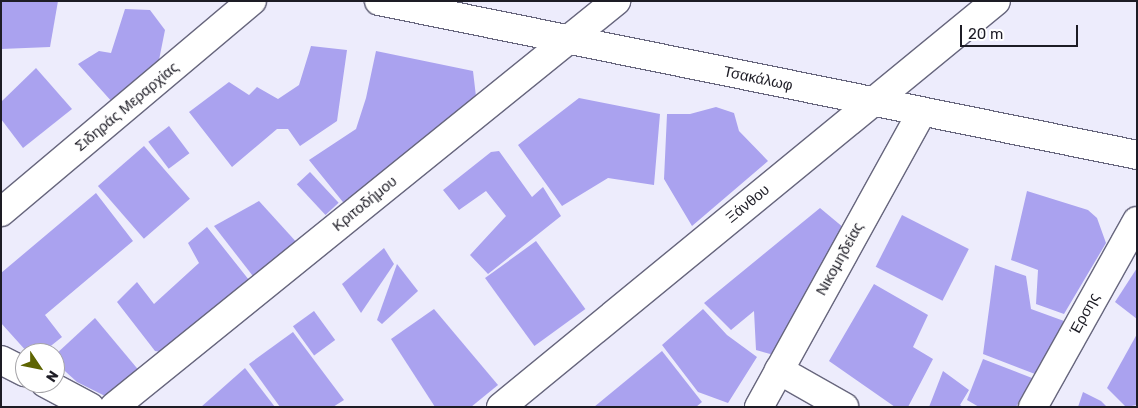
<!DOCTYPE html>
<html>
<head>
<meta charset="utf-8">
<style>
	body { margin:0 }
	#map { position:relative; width:1138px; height:408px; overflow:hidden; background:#edecfc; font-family:Rubik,sans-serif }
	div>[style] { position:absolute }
	.building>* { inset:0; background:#aaa2ef; transform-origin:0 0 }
	.roads { filter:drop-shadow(1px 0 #67667d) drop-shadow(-1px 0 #67667d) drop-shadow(0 1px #67667d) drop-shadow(0 -1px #67667d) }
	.minor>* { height:28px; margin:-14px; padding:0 14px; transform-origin:14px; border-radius:14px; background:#fff }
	span { translate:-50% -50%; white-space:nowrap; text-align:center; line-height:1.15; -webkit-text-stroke:4px #fff; paint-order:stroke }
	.street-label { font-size:15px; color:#1d1c25 }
	.frame { position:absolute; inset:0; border:2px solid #1d1c25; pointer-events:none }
	.north { position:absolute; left:15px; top:343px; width:50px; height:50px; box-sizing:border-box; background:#fff; border:1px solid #a5a4a8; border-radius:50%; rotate:124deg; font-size:14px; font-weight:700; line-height:20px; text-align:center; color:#1d1c25 }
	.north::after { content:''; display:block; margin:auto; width:18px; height:22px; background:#5e6502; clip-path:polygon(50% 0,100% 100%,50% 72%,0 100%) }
	.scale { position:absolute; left:960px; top:25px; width:118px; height:22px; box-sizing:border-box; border:2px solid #1d1c25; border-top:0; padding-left:6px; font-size:15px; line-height:18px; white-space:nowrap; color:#1d1c25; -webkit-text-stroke:4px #fff; paint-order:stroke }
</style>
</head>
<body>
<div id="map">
	<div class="building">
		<i style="clip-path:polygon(1px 1px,58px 1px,50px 47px,1px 49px)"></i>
		<i style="clip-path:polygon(125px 9px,150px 10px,165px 30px,158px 65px,113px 103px,78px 64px,99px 51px,111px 53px)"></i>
		<i style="clip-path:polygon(311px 46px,347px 50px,337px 121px,300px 146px,288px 129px,277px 129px,232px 167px,189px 112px,229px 82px,249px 95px,257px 87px,278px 99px,299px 85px)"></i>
		<i style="clip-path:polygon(376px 51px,473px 71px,477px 105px,351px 212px,309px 160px,356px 129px,366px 98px)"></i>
		<i style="clip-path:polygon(36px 68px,72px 109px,23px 148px,1px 119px,1px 102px)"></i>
		<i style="clip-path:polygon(579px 98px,660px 114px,654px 185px,608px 178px,562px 206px,518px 145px)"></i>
		<i style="clip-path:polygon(716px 107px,734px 113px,739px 131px,768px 161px,692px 226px,664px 179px,667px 114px,690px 114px)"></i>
		<i style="left:169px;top:126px;width:34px;height:26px;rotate:53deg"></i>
		<i style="left:144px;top:146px;width:70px;height:61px;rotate:49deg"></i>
		<i style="clip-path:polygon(499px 151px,532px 197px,543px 187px,561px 216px,488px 274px,470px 255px,506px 216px,486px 191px,459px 210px,443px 190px,491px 152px)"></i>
		<i style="left:310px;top:172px;width:42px;height:18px;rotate:47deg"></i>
		<i style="clip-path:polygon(1027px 191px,1088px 210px,1097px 218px,1106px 243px,1064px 314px,1036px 304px,1038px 270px,1011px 260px)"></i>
		<i style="clip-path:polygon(96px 193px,133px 241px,45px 315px,62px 337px,42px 353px,28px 353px,1px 323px,1px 273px)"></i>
		<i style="clip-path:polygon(259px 201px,299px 245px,256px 280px,214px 226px)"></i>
		<i style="clip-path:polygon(820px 208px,850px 233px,781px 357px,756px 350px,754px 311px,731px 330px,704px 303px)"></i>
		<i style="left:902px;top:215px;width:75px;height:58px;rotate:27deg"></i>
		<i style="clip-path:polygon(207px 227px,249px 280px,169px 353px,155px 351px,117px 302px,137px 282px,154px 304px,199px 263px,188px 243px)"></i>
		<i style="left:536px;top:241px;width:84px;height:63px;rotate:54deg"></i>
		<i style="clip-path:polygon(384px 248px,394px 264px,361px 313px,342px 284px)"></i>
		<i style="clip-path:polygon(397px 264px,418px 291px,382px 324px,377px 320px)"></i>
		<i style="clip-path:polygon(995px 265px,1026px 276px,1031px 309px,1064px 321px,1035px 374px,983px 354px)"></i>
		<i style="clip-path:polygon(1137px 268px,1137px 319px,1115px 302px)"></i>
		<i style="clip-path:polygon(874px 284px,928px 315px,913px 347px,933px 359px,908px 407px,895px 407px,829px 361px)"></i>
		<i style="clip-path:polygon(434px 309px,498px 385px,471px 407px,435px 407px,391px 339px)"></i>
		<i style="clip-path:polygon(703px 309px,727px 335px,757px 357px,728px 403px,698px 392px,662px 345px)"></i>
		<i style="left:314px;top:311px;width:36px;height:26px;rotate:54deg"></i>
		<i style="clip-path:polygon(95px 318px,141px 373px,111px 399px,77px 382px,55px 362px,55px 355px)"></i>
		<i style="clip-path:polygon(293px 332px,344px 400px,333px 407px,280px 407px,249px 364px)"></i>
		<i style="clip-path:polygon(1137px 334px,1137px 405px,1126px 407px,1107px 388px)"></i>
		<i style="clip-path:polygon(662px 351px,702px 402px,696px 407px,594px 407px)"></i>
		<i style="clip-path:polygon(983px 359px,1032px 378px,1016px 407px,979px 407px,967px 400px)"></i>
		<i style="clip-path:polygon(245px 368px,275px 407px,201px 407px)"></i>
		<i style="clip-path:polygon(943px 371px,969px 390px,960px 405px,963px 407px,929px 407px)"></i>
		<i style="clip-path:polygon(1083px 392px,1101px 401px,1107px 407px,1078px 407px)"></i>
	</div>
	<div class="roads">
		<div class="minor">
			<i style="left:379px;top:1px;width:773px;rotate:11.48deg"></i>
			<i style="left:1px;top:212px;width:328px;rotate:-40.1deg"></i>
			<i style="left:1px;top:360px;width:27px;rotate:27deg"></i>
			<i style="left:779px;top:370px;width:75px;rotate:29.6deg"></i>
			<i style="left:45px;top:383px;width:51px;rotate:28.1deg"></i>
			<i style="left:114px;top:407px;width:646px;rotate:-38.96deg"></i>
			<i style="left:501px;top:407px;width:640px;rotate:-39.36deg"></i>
			<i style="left:759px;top:407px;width:337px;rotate:-61.1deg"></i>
			<i style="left:1033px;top:407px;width:213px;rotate:-60.8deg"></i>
		</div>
	</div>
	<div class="street-label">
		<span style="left:758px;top:79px;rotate:12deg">Τσακάλωφ</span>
		<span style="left:127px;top:107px;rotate:-40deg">Σιδηράς Μεραρχίας</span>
		<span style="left:365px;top:204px;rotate:-39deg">Κριτοδήμου</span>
		<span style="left:748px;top:204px;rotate:-39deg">Ξάνθου</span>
		<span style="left:840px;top:259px;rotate:-61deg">Νικομηδείας</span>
		<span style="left:1085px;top:314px;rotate:-61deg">Έρσης</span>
	</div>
	<div class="frame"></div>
	<div class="north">N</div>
	<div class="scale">20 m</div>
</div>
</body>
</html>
